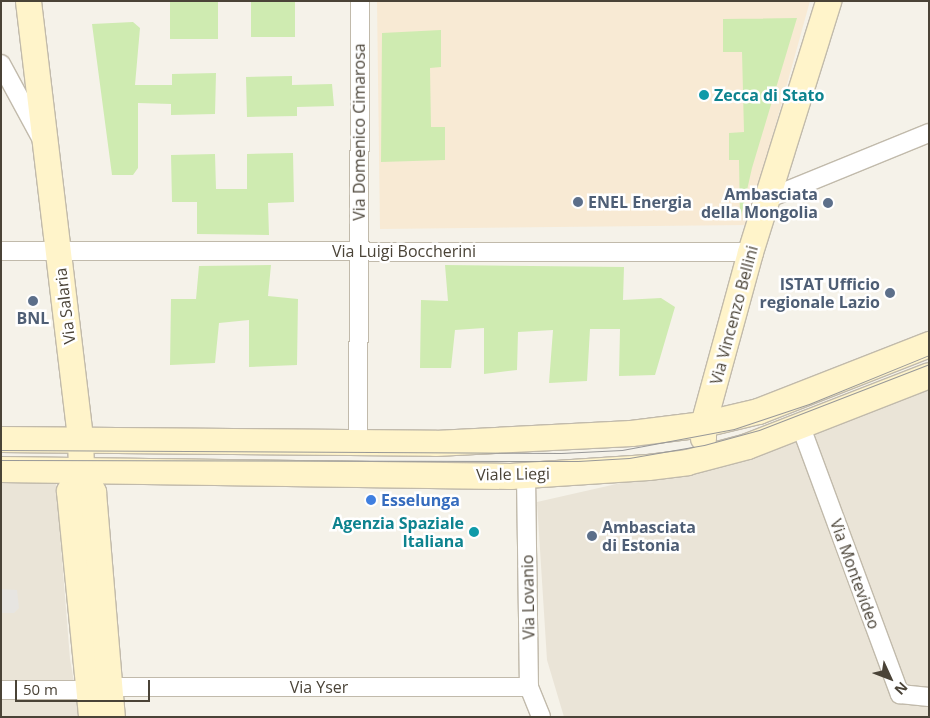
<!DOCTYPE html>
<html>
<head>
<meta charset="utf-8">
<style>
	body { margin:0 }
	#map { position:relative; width:930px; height:718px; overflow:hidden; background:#f5f2e9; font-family:"Open Sans",sans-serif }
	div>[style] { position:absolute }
	.residential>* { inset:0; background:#eae4d7 }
	.commercial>* { inset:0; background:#f8ead4 }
	.green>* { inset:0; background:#cfebb1; transform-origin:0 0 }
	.parking>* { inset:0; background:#e7e5e1 }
	.roads { filter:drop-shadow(1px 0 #c1baab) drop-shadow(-1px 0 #c1baab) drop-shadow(0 1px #c1baab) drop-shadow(0 -1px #c1baab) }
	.street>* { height:18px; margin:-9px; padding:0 9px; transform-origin:9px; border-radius:9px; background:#fff }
	.secondary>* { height:25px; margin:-12.5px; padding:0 12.5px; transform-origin:12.5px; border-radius:12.5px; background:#fff4ca }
	.tram>* { height:1px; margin:-0.5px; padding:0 0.5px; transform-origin:0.5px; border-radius:0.5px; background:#989898 }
	.dots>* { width:14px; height:14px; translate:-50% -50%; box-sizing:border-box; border:2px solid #fff; border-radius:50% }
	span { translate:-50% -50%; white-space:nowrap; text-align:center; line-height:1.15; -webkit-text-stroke:5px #fff; paint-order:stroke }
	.culture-label { font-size:16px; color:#0d838f; font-weight:700 }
	.left { translate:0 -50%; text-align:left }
	.right { translate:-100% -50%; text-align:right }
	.street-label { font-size:16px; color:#4a4337 }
	.service-label { font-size:16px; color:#4e5e75; font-weight:700 }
	.shop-label { font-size:16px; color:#366cbe; font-weight:700 }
	.frame { position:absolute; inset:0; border:2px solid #4a4337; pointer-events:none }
	.north { position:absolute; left:865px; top:653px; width:50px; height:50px; -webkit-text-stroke:4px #fff; paint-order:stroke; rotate:133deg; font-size:14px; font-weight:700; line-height:20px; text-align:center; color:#4a4337 }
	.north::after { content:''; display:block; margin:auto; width:18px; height:22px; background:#4a4337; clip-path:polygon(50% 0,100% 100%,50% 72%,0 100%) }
	.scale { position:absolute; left:15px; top:680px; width:135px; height:22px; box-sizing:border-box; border:2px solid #4a4337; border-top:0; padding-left:6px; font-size:15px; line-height:18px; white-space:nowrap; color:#4a4337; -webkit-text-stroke:4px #fff; paint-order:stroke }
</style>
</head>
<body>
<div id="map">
	<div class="residential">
		<i style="clip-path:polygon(929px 382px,929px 717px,564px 717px,547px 660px,537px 502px,709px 463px)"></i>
		<i style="clip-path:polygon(1px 482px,56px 483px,70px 659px,80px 717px,1px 717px)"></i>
	</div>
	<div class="commercial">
		<i style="clip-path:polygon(377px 1px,810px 1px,748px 225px,380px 229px)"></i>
	</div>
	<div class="green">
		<i style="left:170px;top:1px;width:48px;height:38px"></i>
		<i style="left:251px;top:1px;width:44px;height:36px"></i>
		<i style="clip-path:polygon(797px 18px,752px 168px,740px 221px,739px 160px,729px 160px,729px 133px,744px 132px,742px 52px,723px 52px,723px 19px)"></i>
		<i style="clip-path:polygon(133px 22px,140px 28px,135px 85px,172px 85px,172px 74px,216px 73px,215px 114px,171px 115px,171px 104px,138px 103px,138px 168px,133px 175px,112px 175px,92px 24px)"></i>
		<i style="clip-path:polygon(441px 30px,441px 67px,430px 68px,431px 127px,445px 127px,445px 160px,381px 162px,382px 33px)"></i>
		<i style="clip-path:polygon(292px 76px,292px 85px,332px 84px,334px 106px,297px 107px,297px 116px,247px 117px,246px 77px)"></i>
		<i style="clip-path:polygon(293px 153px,294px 202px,268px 203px,269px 235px,197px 234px,197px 202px,172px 202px,171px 155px,215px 154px,216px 189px,247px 189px,247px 154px)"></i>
		<i style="clip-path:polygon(271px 265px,268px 296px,298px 299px,297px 365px,249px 367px,249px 320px,219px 323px,215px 363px,170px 365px,171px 299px,196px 299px,199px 266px)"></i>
		<i style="clip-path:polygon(445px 265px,624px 267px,623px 300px,661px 298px,675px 307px,655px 375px,619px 376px,620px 329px,590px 329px,587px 381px,549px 383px,553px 330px,518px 332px,517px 370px,484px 374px,484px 328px,455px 330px,451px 368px,420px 368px,421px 300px,448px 301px)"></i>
	</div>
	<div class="parking">
		<i style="clip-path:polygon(1px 589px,17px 590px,19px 608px,14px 613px,1px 613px)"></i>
	</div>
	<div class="roads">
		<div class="street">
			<i style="left:1px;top:64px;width:82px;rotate:61.6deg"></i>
			<i style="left:767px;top:199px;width:175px;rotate:-22.2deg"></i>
			<i style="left:1px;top:251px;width:749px;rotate:0.08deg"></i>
			<i style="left:801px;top:427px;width:285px;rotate:69.7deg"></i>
			<i style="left:900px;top:694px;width:29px;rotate:6deg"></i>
			<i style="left:358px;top:442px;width:441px;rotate:-89.7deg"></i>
			<i style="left:526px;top:475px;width:212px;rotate:89.2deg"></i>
			<i style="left:529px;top:687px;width:32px;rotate:68deg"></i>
			<i style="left:108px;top:687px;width:421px"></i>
			<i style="left:1px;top:690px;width:86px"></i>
		</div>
		<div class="secondary">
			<i style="left:28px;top:1px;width:441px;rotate:83.2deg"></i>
			<i style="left:80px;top:439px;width:30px;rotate:88deg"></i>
			<i style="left:81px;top:469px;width:25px;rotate:119deg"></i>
			<i style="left:69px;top:491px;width:227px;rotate:84.4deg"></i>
			<i style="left:703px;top:438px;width:14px;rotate:-90deg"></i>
			<i style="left:703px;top:424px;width:178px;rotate:-74.7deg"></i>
			<i style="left:750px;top:252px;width:263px;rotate:-72.7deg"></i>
			<i style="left:1px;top:439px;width:434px;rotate:0.5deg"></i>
			<i style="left:435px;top:443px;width:196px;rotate:-2.9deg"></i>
			<i style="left:631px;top:433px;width:73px;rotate:-7.1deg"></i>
			<i style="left:703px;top:424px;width:57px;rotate:-13.3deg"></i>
			<i style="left:758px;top:411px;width:184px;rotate:-21.4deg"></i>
			<i style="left:1px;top:469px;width:509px;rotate:0.79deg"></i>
			<i style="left:510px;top:476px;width:138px;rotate:-3.7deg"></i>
			<i style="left:648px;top:467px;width:39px;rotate:-7deg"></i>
			<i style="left:687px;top:462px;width:62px;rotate:-14.9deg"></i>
			<i style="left:747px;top:446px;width:195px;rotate:-21.3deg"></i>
			<i style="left:81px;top:469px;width:26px;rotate:62deg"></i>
			<i style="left:93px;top:492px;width:226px;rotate:85.2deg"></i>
		</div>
	</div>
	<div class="tram">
		<i style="left:1px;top:450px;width:560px;rotate:0.31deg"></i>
		<i style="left:561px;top:453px;width:61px;rotate:-2.8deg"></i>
		<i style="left:622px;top:450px;width:114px;rotate:-10.6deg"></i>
		<i style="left:734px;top:429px;width:79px;rotate:-18.4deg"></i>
		<i style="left:809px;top:404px;width:130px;rotate:-22.2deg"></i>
		<i style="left:1px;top:460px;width:577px;rotate:0.1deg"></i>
		<i style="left:578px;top:461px;width:51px;rotate:-3.4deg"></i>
		<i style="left:629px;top:458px;width:76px;rotate:-9.8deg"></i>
		<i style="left:704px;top:445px;width:57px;rotate:-15.3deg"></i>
		<i style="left:759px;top:430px;width:182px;rotate:-21.2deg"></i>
	</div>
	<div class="dots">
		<i style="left:704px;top:95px;background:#0f9aa8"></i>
		<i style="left:578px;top:202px;background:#5c6f8a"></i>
		<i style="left:828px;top:203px;background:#5c6f8a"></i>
		<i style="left:890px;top:293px;background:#5c6f8a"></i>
		<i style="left:33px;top:301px;background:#5c6f8a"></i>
		<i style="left:371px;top:500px;background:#3f7fe0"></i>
		<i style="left:474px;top:532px;background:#0f9aa8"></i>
		<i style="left:592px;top:536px;background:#5c6f8a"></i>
	</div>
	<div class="culture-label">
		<span class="left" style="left:714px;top:95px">Zecca di Stato</span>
		<span class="right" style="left:464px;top:532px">Agenzia Spaziale<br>Italiana</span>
	</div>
	<div class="street-label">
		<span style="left:359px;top:132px;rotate:-90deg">Via Domenico Cimarosa</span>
		<span style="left:404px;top:251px">Via Luigi Boccherini</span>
		<span style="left:65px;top:306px;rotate:-97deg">Via Salaria</span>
		<span style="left:734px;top:315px;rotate:-75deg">Via Vincenzo Bellini</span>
		<span style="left:513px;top:474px;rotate:-1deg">Viale Liegi</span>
		<span style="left:855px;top:574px;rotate:70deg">Via Montevideo</span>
		<span style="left:528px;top:597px;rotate:-91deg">Via Lovanio</span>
		<span style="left:319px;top:687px">Via Yser</span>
	</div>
	<div class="service-label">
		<span class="right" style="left:818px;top:203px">Ambasciata<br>della Mongolia</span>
		<span class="left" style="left:588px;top:202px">ENEL Energia</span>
		<span class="right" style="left:880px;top:293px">ISTAT Ufficio<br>regionale Lazio</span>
		<span style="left:33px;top:318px">BNL</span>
		<span class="left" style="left:602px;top:536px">Ambasciata<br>di Estonia</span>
	</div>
	<div class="shop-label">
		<span class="left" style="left:381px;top:500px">Esselunga</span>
	</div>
	<div class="frame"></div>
	<div class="north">N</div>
	<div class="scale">50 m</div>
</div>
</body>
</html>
